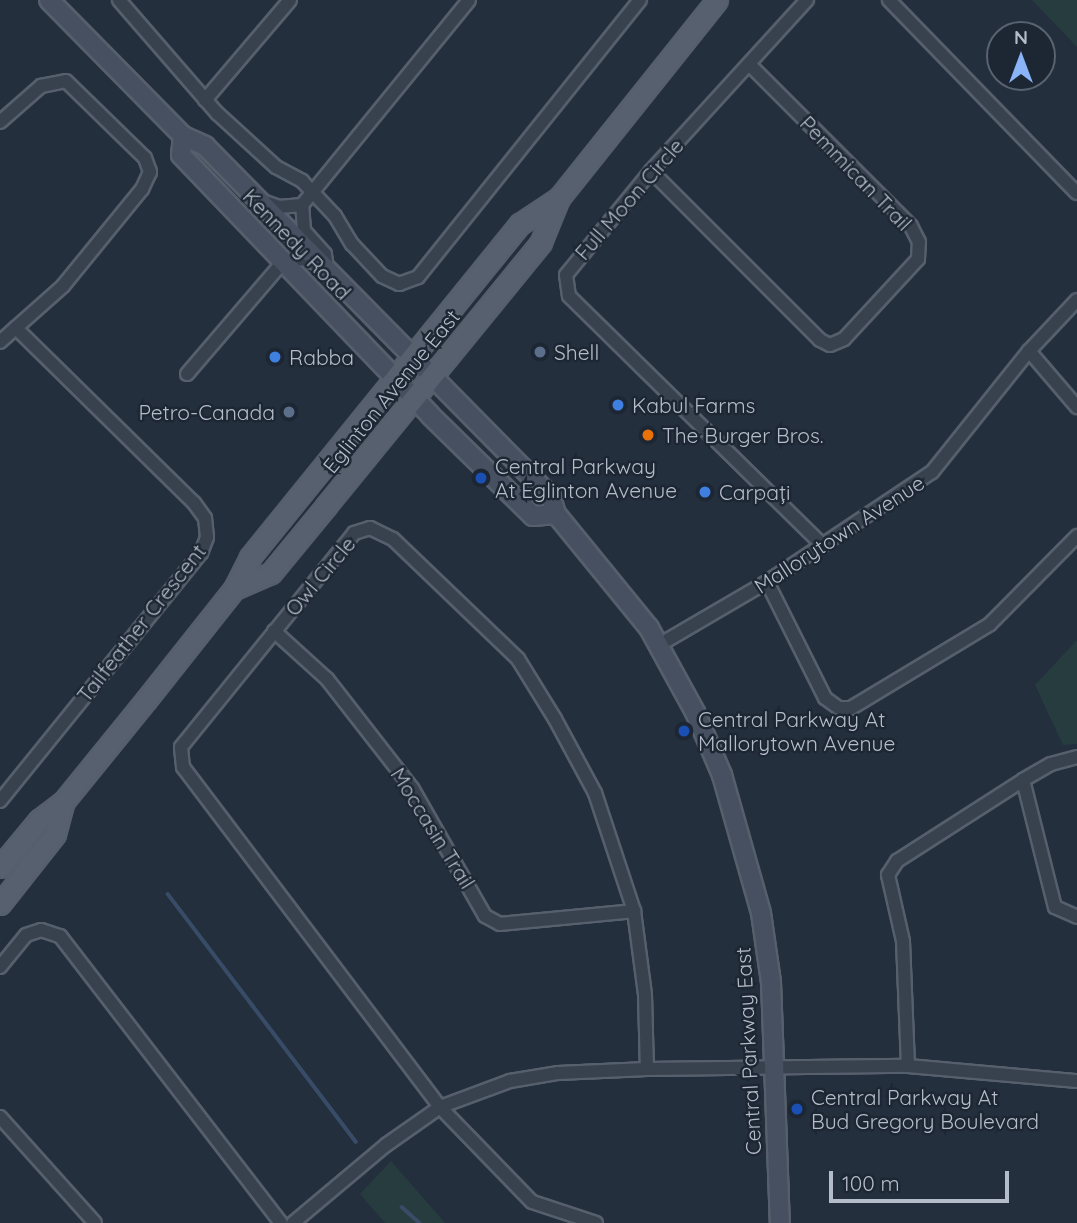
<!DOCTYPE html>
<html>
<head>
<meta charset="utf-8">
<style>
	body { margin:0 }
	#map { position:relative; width:1077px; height:1223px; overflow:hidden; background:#242f3e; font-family:Quicksand,sans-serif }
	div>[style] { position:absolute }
	.green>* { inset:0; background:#263c3f }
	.stream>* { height:3.5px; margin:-1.75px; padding:0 1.75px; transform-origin:1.75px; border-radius:1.75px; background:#394c67 }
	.roads { filter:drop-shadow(2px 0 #565f6c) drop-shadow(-2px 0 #565f6c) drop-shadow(0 2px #565f6c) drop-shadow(0 -2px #565f6c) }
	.street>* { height:12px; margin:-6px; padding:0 6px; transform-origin:6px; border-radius:6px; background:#38414e }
	.secondary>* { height:18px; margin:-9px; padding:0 9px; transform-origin:9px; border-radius:9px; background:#465061 }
	.primary>* { height:19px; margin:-9.5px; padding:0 9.5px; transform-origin:9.5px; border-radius:9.5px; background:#56606e }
	.dots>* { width:19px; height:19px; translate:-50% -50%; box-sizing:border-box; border:4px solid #1d2633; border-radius:50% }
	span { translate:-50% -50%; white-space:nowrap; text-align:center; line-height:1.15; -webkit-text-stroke:5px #1d2633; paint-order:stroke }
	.street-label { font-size:21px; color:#b4bcc9 }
	.poi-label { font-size:21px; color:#b4bcc9 }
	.left { translate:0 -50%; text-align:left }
	.right { translate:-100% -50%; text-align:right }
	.north { position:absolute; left:986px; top:21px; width:70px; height:70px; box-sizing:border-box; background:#1d2633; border:2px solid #59626f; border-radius:50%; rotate:0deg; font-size:19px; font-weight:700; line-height:28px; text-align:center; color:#b4bcc9 }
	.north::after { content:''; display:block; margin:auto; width:24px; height:32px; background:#8ab4f8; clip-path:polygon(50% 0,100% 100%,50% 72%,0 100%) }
	.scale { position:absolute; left:829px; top:1171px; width:180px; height:32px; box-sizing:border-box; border:4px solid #b4bcc9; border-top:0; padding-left:9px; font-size:21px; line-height:24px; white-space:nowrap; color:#b4bcc9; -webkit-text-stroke:5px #1d2633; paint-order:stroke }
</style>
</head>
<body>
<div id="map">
	<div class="green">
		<i style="clip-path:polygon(1032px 0,1077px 0,1077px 47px)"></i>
		<i style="clip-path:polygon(1077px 640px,1077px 744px,1063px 745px,1035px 685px)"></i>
		<i style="clip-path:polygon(391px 1161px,445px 1223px,385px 1223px,360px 1194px)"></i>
	</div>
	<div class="stream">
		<i style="left:168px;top:894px;width:311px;rotate:52.8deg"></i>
		<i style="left:402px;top:1207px;width:24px;rotate:42deg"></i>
	</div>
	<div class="roads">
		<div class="street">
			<i style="left:119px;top:0;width:150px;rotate:49.1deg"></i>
			<i style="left:217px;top:113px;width:80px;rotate:42.5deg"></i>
			<i style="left:276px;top:167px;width:30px;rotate:28deg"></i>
			<i style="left:302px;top:181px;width:48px;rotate:46.7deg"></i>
			<i style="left:335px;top:216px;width:33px;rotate:59deg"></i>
			<i style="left:352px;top:244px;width:44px;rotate:46.8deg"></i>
			<i style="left:382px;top:276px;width:19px;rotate:25deg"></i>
			<i style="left:399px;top:284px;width:20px;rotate:-20deg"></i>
			<i style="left:418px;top:277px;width:355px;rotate:-51.3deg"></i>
			<i style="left:807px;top:0;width:231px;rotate:132.4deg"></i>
			<i style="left:651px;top:171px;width:134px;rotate:129.3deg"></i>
			<i style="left:566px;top:275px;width:21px;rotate:82deg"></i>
			<i style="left:569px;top:296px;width:356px;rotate:44.5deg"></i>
			<i style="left:889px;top:0;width:269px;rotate:45.8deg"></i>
			<i style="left:205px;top:100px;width:131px;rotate:-49.6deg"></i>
			<i style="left:0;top:122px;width:55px;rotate:-41.3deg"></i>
			<i style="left:41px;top:86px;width:25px;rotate:-11deg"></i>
			<i style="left:66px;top:81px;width:110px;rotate:44.3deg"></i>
			<i style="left:145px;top:158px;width:15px;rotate:70deg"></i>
			<i style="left:150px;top:172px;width:19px;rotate:115deg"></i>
			<i style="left:142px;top:189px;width:125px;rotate:129.2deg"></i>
			<i style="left:63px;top:286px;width:84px;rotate:138.4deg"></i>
			<i style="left:651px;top:171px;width:239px;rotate:45deg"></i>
			<i style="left:820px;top:340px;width:11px;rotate:27deg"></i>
			<i style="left:830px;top:345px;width:15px;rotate:-23deg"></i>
			<i style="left:844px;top:339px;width:109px;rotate:-47.2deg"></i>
			<i style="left:918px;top:259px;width:17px;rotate:-87deg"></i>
			<i style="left:919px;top:242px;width:18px;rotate:-117deg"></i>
			<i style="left:911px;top:226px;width:226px;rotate:-135deg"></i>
			<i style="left:262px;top:201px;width:18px;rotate:19deg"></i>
			<i style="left:279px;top:207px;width:23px;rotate:-5deg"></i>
			<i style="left:327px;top:269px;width:15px;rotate:-98deg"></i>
			<i style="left:325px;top:254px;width:31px;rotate:-132deg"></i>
			<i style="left:304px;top:231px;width:26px;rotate:-94deg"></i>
			<i style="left:302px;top:205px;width:264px;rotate:-50.8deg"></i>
			<i style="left:1029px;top:351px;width:74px;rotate:49.4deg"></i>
			<i style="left:187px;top:374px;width:146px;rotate:-49.4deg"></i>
			<i style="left:282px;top:263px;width:20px;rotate:-11deg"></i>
			<i style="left:302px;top:259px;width:18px;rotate:16deg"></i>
			<i style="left:767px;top:582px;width:130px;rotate:63.4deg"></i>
			<i style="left:825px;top:698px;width:17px;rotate:36deg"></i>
			<i style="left:839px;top:708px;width:12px"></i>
			<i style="left:851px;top:708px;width:162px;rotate:-31.1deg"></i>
			<i style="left:990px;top:624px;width:124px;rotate:-45.3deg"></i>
			<i style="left:274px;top:631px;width:72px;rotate:42.2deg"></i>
			<i style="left:327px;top:679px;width:138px;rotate:52.1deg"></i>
			<i style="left:412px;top:788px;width:147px;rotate:60.3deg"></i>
			<i style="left:485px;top:916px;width:17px;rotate:28deg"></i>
			<i style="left:500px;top:924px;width:135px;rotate:-5.5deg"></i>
			<i style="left:659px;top:645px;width:125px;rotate:-30.3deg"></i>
			<i style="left:767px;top:582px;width:198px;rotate:-33.7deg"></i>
			<i style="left:932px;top:472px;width:155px;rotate:-51.3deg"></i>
			<i style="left:1029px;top:351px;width:70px;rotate:-46.7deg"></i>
			<i style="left:1023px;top:780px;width:131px;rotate:75.9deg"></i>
			<i style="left:1055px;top:907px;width:24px;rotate:24deg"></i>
			<i style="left:0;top:801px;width:319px;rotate:-51deg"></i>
			<i style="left:201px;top:553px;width:17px;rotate:-69deg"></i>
			<i style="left:207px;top:537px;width:19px;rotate:-96deg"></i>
			<i style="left:205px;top:518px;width:19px;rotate:-126deg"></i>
			<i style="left:194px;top:503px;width:250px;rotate:-135.5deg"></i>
			<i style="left:0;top:967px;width:41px;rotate:-50.9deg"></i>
			<i style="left:26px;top:935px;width:16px;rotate:-18deg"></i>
			<i style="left:41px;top:930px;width:20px;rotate:18deg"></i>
			<i style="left:60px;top:936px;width:362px;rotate:52.4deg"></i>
			<i style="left:908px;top:1066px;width:125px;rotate:-92.3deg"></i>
			<i style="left:903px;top:941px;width:68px;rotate:-102.8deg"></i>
			<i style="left:888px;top:875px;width:17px;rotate:-57deg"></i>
			<i style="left:897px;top:861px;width:150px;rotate:-32.7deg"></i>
			<i style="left:1023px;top:780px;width:32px;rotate:-30deg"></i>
			<i style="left:1051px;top:764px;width:27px;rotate:-15deg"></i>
			<i style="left:0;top:1117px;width:142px;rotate:48.1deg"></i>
			<i style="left:293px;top:1223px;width:121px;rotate:-40deg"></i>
			<i style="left:386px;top:1145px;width:66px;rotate:-35.1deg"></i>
			<i style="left:440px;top:1107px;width:75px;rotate:-20.4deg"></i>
			<i style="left:510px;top:1081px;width:49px;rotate:-9.5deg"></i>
			<i style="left:558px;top:1073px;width:89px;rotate:-2.6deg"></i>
			<i style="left:647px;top:1069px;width:261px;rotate:-0.7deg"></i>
			<i style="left:908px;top:1066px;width:170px;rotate:5.1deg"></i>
			<i style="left:596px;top:1223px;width:67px;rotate:-161.8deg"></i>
			<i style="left:532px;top:1202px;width:132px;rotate:-134.1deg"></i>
			<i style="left:440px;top:1107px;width:426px;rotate:-127.1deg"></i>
			<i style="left:183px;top:767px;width:20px;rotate:-96deg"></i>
			<i style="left:181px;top:747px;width:275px;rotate:-51deg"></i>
			<i style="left:354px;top:533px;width:17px;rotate:-17deg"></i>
			<i style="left:370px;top:528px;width:25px;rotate:26deg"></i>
			<i style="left:393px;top:539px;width:173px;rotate:43.8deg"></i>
			<i style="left:518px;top:659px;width:70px;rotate:58.3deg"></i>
			<i style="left:555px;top:719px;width:84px;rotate:61.6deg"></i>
			<i style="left:595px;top:793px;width:124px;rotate:71.7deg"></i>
			<i style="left:634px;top:911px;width:85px;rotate:82.5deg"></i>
			<i style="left:645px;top:995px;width:74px;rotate:88.5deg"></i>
		</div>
		<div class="secondary">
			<i style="left:49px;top:0;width:191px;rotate:45.4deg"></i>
			<i style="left:183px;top:136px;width:24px;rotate:24deg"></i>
			<i style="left:205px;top:146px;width:493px;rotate:45.4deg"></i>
			<i style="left:551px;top:497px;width:18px;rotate:74deg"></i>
			<i style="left:556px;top:514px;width:147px;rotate:50.8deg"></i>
			<i style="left:649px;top:628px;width:96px;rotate:61.3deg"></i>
			<i style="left:695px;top:712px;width:69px;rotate:66.8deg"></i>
			<i style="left:722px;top:775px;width:143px;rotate:74.2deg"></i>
			<i style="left:761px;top:913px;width:70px;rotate:81.8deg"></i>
			<i style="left:771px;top:982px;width:241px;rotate:87.9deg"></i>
			<i style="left:183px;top:136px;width:19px;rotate:96deg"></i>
			<i style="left:181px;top:155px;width:360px;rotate:46.2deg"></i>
			<i style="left:430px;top:415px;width:144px;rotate:44.4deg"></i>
			<i style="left:533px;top:516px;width:23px;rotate:-5deg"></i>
		</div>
		<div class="primary">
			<i style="left:234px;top:589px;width:40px;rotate:-23.4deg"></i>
			<i style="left:271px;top:573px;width:87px;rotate:-50.6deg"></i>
			<i style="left:326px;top:506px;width:340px;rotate:-50.8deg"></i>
			<i style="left:541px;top:242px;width:48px;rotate:-67.8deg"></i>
			<i style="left:0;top:867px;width:61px;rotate:-50.3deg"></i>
			<i style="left:39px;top:820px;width:31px;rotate:-37deg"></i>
			<i style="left:64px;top:801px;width:130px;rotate:-50.9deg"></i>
			<i style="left:146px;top:700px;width:142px;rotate:-51.6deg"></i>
			<i style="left:234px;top:589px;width:36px;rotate:-63deg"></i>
			<i style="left:250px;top:557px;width:429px;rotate:-51deg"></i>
			<i style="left:520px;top:224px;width:47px;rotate:-33.7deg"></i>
			<i style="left:559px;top:198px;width:253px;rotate:-51.4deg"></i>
			<i style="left:0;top:904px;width:89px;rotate:-51.8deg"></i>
			<i style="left:55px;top:834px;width:34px;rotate:-75deg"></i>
		</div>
	</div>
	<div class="dots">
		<i style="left:540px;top:352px;background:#5c6f8a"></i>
		<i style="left:275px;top:357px;background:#3f7fe0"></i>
		<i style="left:618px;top:405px;background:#3f7fe0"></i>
		<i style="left:289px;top:412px;background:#5c6f8a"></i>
		<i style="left:648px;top:435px;background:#e8710a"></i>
		<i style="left:481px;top:478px;background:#1a4fb4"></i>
		<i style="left:705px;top:492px;background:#3f7fe0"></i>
		<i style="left:684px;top:731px;background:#1a4fb4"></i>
		<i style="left:797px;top:1109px;background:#1a4fb4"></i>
	</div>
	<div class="street-label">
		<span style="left:856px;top:173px;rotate:46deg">Pemmican Trail</span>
		<span style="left:629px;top:199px;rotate:-49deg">Full Moon Circle</span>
		<span style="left:297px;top:244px;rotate:46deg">Kennedy Road</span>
		<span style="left:391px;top:391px;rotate:-51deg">Eglinton Avenue East</span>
		<span style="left:839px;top:534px;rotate:-33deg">Mallorytown Avenue</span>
		<span style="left:320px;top:576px;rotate:-50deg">Owl Circle</span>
		<span style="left:141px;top:623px;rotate:-52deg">Tailfeather Crescent</span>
		<span style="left:433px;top:828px;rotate:58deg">Moccasin Trail</span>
		<span style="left:748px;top:1051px;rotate:-93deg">Central Parkway East</span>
	</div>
	<div class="poi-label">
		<span class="left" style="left:554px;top:352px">Shell</span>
		<span class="left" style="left:289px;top:357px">Rabba</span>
		<span class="left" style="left:632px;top:405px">Kabul Farms</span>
		<span class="right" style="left:275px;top:412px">Petro-Canada</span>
		<span class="left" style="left:662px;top:435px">The Burger Bros.</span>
		<span class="left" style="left:495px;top:478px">Central Parkway<br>At Eglinton Avenue</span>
		<span class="left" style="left:719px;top:492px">Carpați</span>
		<span class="left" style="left:698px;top:731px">Central Parkway At<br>Mallorytown Avenue</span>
		<span class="left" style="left:811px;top:1109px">Central Parkway At<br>Bud Gregory Boulevard</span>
	</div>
	<div class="north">N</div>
	<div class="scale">100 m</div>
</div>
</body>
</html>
